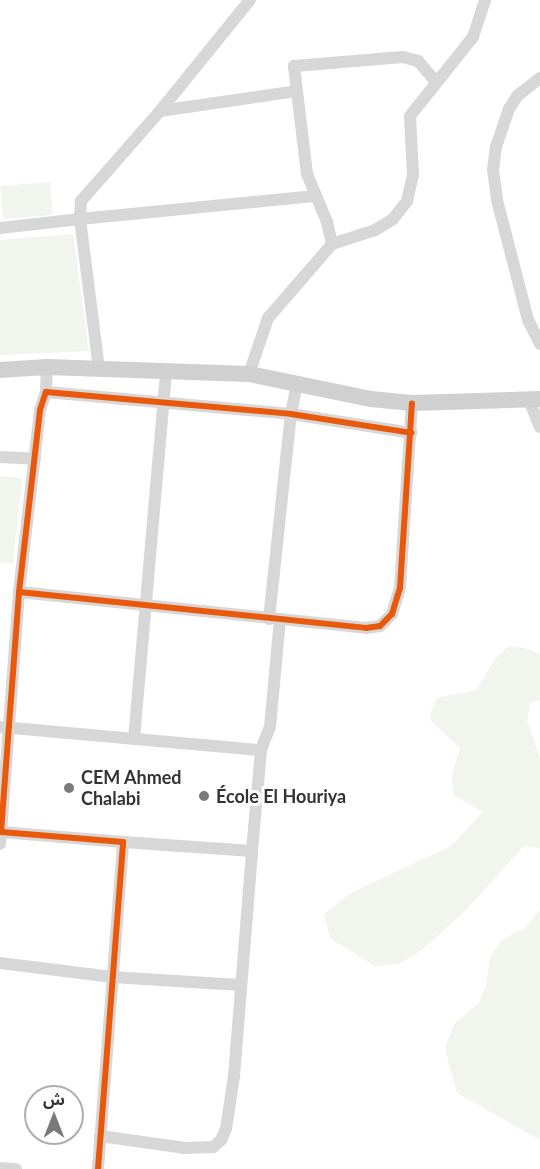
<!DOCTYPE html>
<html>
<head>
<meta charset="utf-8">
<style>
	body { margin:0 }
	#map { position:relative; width:540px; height:1169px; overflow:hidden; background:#fff; font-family:Lato,"Noto Sans Arabic",sans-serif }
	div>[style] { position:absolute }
	.green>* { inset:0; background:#f1f5ed; transform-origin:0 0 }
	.street>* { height:12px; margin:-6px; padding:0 6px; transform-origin:6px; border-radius:6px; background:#d7d7d7 }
	.secondary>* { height:16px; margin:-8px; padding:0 8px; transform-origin:8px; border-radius:8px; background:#d0d0d0 }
	.cycleway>* { height:6px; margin:-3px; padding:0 3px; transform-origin:3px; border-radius:3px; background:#e8590c }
	.dots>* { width:16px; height:16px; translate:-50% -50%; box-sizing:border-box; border:3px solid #fff; border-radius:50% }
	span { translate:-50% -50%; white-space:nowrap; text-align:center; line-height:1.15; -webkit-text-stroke:6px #fff; paint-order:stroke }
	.poi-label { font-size:18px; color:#333; font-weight:700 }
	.left { translate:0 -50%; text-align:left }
	.north { position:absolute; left:24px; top:1085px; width:60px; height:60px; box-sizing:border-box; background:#fff; border:2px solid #adadad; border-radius:50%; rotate:0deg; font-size:16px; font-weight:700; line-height:24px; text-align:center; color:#333 }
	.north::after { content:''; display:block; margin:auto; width:21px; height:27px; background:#7a7a7a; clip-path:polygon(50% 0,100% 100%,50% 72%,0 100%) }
</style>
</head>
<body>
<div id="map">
	<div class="green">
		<i style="left:50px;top:182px;width:33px;height:50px;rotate:85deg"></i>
		<i style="clip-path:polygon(73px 234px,89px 351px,0 355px,0 240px)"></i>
		<i style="clip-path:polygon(0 476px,22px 478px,13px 564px,0 562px)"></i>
		<i style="clip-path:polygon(509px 646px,529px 649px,540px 654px,540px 700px,530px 703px,527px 720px,540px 759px,540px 848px,524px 846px,464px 912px,422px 950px,399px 964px,374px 966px,330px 938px,324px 914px,351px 893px,451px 846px,483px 812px,453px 795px,452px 775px,460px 748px,430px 720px,431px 712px,437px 698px,476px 690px,496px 658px)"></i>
		<i style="clip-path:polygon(540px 910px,540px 1140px,457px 1093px,445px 1048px,454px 1024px,478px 1004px,486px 986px,490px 957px,502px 940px,525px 928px)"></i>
	</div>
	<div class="street">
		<i style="left:540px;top:78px;width:28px;rotate:142deg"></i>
		<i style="left:518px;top:95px;width:17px;rotate:123deg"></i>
		<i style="left:509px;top:109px;width:39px;rotate:109deg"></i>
		<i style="left:496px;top:146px;width:24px;rotate:97deg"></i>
		<i style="left:493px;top:170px;width:30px;rotate:82deg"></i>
		<i style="left:497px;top:200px;width:124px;rotate:75.5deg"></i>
		<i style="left:528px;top:320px;width:27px;rotate:63deg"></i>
		<i style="left:160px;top:111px;width:138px;rotate:-8.3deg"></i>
		<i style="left:0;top:228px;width:81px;rotate:-6.4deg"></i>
		<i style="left:80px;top:219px;width:18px;rotate:-87deg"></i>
		<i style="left:81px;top:201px;width:120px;rotate:-48.7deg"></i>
		<i style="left:160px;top:111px;width:143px;rotate:-51deg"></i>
		<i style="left:332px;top:244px;width:45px;rotate:-18deg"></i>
		<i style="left:375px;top:230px;width:21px;rotate:-31deg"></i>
		<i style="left:393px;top:219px;width:23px;rotate:-52deg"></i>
		<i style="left:407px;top:201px;width:27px;rotate:-77deg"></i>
		<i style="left:413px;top:175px;width:59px;rotate:-92.9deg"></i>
		<i style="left:410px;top:116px;width:101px;rotate:-51.4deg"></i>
		<i style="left:473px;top:37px;width:39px;rotate:-72deg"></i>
		<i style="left:99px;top:369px;width:151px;rotate:-97.2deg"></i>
		<i style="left:80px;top:219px;width:237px;rotate:-5.6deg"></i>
		<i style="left:249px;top:374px;width:59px;rotate:-71.3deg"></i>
		<i style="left:268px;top:318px;width:98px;rotate:-49.1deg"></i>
		<i style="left:332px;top:244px;width:23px;rotate:-103deg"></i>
		<i style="left:327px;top:222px;width:52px;rotate:-112.6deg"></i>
		<i style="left:307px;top:174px;width:109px;rotate:-96.9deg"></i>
		<i style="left:294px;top:66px;width:109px;rotate:-4.7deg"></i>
		<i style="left:403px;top:57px;width:16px;rotate:15deg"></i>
		<i style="left:418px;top:61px;width:28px;rotate:49deg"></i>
		<i style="left:46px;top:392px;width:25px;rotate:-88deg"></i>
		<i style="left:529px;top:400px;width:29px;rotate:68deg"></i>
		<i style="left:0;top:457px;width:35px;rotate:3deg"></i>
		<i style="left:19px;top:592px;width:349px;rotate:5.9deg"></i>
		<i style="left:366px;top:628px;width:14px;rotate:-8deg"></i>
		<i style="left:380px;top:626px;width:17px;rotate:-45deg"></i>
		<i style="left:392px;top:614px;width:27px;rotate:-73deg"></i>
		<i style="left:400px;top:588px;width:185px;rotate:-86.3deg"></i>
		<i style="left:269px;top:619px;width:206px;rotate:-83.9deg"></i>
		<i style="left:291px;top:414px;width:31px;rotate:-79deg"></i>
		<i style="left:1px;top:727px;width:261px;rotate:5.1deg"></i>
		<i style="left:134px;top:739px;width:369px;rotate:-85deg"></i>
		<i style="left:0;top:844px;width:12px;rotate:-85deg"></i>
		<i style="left:252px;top:851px;width:101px;rotate:-84.9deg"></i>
		<i style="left:261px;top:750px;width:25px;rotate:-69deg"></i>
		<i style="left:270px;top:727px;width:107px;rotate:-84.7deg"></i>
		<i style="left:0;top:963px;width:113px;rotate:7.1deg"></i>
		<i style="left:112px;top:977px;width:128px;rotate:3.6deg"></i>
		<i style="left:100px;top:1136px;width:86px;rotate:8deg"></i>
		<i style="left:185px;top:1148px;width:28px;rotate:-2deg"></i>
		<i style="left:213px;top:1147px;width:11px;rotate:-41deg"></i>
		<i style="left:221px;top:1140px;width:12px;rotate:-66deg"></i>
		<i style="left:226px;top:1129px;width:54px;rotate:-81.4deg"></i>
		<i style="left:234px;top:1076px;width:226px;rotate:-85.4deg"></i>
		<i style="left:252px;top:851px;width:129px;rotate:-176deg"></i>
		<i style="left:0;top:1168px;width:16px;rotate:4deg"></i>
		<i style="left:98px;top:1169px;width:328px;rotate:-85.6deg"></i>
		<i style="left:123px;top:842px;width:122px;rotate:-175.3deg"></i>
		<i style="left:1px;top:832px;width:241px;rotate:-85.7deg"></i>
		<i style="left:19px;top:592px;width:183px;rotate:-83.4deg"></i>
		<i style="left:40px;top:410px;width:19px;rotate:-72deg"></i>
		<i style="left:46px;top:392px;width:246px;rotate:5.1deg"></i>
		<i style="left:291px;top:414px;width:122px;rotate:8.9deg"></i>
	</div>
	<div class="secondary">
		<i style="left:0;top:370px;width:47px;rotate:-3.7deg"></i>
		<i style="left:47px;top:367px;width:202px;rotate:2deg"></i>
		<i style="left:249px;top:374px;width:125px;rotate:11.6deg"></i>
		<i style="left:371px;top:399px;width:41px;rotate:5.6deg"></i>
		<i style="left:412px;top:403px;width:128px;rotate:-1.8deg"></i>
	</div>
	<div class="cycleway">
		<i style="left:19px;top:592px;width:349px;rotate:5.9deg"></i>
		<i style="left:366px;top:628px;width:14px;rotate:-8deg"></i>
		<i style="left:380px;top:626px;width:17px;rotate:-45deg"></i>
		<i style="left:392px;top:614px;width:27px;rotate:-73deg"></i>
		<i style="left:400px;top:588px;width:185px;rotate:-86.3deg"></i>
		<i style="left:98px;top:1169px;width:328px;rotate:-85.6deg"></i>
		<i style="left:123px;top:842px;width:122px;rotate:-175.3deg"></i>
		<i style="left:1px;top:832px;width:241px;rotate:-85.7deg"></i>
		<i style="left:19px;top:592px;width:183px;rotate:-83.4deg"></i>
		<i style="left:40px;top:410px;width:19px;rotate:-72deg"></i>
		<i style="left:46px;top:392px;width:246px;rotate:5.1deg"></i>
		<i style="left:291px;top:414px;width:122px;rotate:8.9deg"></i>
	</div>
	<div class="dots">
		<i style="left:69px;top:788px;background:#7a7a7a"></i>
		<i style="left:204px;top:796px;background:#7a7a7a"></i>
	</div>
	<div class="poi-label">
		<span class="left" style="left:81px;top:788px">CEM Ahmed<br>Chalabi</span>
		<span class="left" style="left:216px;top:796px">École El Houriya</span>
	</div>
	<div class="north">ش</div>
</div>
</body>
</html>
